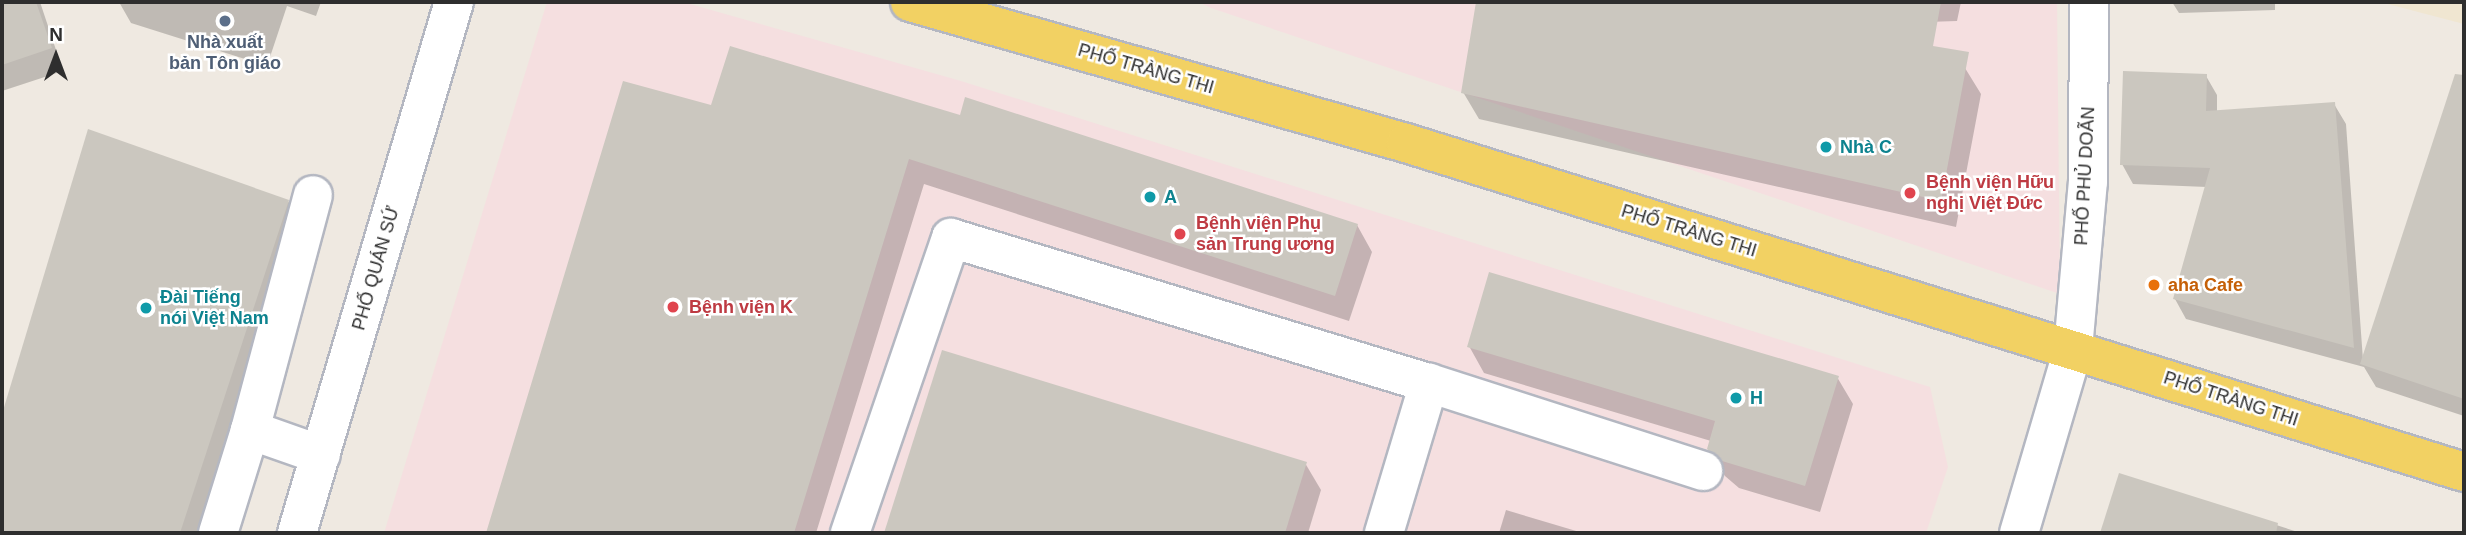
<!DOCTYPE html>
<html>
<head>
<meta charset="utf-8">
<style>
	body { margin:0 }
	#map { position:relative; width:2466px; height:535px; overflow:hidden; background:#efe9e1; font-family:Arial,sans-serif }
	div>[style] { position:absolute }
	.education>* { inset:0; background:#f0e6d1 }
	.medical>* { inset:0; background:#f5dfe0 }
	.shadow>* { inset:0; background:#0003 }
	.building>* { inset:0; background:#cbc7bf }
	.roads { filter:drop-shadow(2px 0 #b4b7c1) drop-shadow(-2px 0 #b4b7c1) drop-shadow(0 2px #b4b7c1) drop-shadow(0 -2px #b4b7c1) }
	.minor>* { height:38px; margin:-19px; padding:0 19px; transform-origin:19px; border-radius:19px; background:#fff }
	.major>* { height:38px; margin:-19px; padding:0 19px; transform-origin:19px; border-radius:19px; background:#f2d163 }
	.dots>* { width:19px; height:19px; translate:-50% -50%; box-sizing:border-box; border:4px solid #fff; border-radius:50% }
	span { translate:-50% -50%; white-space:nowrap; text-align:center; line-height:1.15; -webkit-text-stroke:5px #fff; paint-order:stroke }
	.service-label { font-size:18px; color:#4e5e75; font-weight:700 }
	.street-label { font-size:18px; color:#2e2e2e }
	.culture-label { font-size:18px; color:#0d838f; font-weight:700 }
	.left { translate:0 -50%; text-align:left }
	.health-label { font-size:18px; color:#be3a42; font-weight:700 }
	.food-label { font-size:18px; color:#c56008; font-weight:700 }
	.frame { position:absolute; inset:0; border:4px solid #2e2e2e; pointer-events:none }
	.north { position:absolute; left:21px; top:21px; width:70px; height:70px; -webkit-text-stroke:5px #fff; paint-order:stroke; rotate:0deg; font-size:19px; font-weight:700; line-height:28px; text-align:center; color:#2e2e2e }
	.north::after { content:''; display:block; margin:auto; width:24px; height:32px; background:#2e2e2e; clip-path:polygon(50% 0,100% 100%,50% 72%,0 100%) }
</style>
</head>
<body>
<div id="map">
	<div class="education">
		<i style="clip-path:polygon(2380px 2px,2464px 2px,2464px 24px)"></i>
	</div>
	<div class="medical">
		<i style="clip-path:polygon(547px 2px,683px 2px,961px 81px,1930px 387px,1948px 467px,1926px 533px,384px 533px)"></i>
		<i style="clip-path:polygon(1198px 2px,2057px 2px,2060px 294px,1211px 8px)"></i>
	</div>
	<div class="shadow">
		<i style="clip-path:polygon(2px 2px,40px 2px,63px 71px,2px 91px)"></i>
		<i style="clip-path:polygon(119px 2px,321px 2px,316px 16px,287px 6px,267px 66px,131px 23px)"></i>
		<i style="clip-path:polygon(1478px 2px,1961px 2px,1957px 21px,1896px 23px,1965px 68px,1981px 94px,1956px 227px,1479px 119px,1463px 92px)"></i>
		<i style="clip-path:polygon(2172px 2px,2275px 2px,2275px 10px,2179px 13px)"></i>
		<i style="clip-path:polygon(2206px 76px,2217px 95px,2217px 112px,2334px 104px,2346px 124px,2363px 360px,2437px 136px,2464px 145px,2464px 416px,2376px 387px,2364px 367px,2186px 319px,2175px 299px,2207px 187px,2133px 184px,2122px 164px)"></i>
		<i style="clip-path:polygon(625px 83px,713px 107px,961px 117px,1357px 225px,1372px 252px,1349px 321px,924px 184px,816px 533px,487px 533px)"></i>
		<i style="clip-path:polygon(89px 132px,288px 201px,303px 228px,203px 533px,2px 533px,2px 420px)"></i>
		<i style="clip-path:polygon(1469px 346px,1837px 377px,1853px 404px,1820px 512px,1739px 488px,1725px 476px,1709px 449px,1711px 441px,1484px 373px)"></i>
		<i style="clip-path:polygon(943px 352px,1305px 463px,1321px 490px,1308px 533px,886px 533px)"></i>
		<i style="clip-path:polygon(2120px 475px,2301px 533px,2102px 533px)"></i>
		<i style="clip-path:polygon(1506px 510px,1583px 533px,1499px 533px)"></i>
	</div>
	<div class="building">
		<i style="clip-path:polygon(2px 2px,36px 2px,52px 48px,2px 65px)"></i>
		<i style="clip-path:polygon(1476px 2px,1941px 2px,1933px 46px,1969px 52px,1941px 201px,1461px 93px)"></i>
		<i style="clip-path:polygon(730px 46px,960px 115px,965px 97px,1358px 224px,1335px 296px,909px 159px,794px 533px,486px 533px,623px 81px,711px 105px)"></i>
		<i style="clip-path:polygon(2123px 71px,2207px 74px,2206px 111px,2335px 102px,2354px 348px,2173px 299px,2210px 168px,2120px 165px)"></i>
		<i style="clip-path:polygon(2455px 74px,2464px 75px,2464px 399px,2360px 364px)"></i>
		<i style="clip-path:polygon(88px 129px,289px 200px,180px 533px,2px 533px,2px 414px)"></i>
		<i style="clip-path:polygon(1489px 272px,1839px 376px,1805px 486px,1722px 461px,1707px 449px,1715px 421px,1467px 347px)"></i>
		<i style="clip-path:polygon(942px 350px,1307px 462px,1285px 533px,884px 533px)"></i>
		<i style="clip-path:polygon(2119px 473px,2278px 523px,2276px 533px,2100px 533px)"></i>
	</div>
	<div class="roads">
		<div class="minor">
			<i style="left:250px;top:430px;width:243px;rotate:-75deg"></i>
			<i style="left:218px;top:533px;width:108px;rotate:-72.7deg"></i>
			<i style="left:250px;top:430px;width:75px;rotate:19.4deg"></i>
			<i style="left:297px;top:533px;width:554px;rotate:-73.53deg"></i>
			<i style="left:850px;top:533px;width:312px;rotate:-71.1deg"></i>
			<i style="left:951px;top:238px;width:500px;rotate:16.9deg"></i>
			<i style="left:1384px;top:533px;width:157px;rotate:-73.3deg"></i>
			<i style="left:1429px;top:383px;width:288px;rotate:17.8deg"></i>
			<i style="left:2019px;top:533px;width:192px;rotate:-73.6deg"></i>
			<i style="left:2073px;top:349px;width:168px;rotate:-84.9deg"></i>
			<i style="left:2088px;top:182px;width:180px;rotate:-89.7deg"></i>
		</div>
		<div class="major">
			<i style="left:910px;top:2px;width:516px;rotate:15.87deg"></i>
			<i style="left:1406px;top:143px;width:1108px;rotate:17.27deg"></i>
		</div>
	</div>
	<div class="dots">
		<i style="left:225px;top:21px;background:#5c6f8a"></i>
		<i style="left:1826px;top:147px;background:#0f9aa8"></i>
		<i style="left:1910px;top:193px;background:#e0444e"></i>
		<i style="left:1150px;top:197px;background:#0f9aa8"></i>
		<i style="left:1180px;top:234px;background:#e0444e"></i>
		<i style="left:2154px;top:285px;background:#e8710a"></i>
		<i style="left:673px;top:307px;background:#e0444e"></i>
		<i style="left:146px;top:308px;background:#0f9aa8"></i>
		<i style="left:1736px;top:398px;background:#0f9aa8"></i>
	</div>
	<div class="service-label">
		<span style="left:225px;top:53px">Nhà xuất<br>bản Tôn giáo</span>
	</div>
	<div class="street-label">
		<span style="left:1146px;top:69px;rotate:16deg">PHỐ TRÀNG THI</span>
		<span style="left:2085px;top:176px;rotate:-87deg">PHỐ PHỦ DOÃN</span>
		<span style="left:1689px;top:231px;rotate:17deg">PHỐ TRÀNG THI</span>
		<span style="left:376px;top:268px;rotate:-74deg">PHỐ QUÁN SỨ</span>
		<span style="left:2231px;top:399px;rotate:18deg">PHỐ TRÀNG THI</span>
	</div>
	<div class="culture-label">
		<span class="left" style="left:1840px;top:147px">Nhà C</span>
		<span class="left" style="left:1164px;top:197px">A</span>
		<span class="left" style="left:160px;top:308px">Đài Tiếng<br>nói Việt Nam</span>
		<span class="left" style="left:1750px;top:398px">H</span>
	</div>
	<div class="health-label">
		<span class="left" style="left:1926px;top:193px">Bệnh viện Hữu<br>nghị Việt Đức</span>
		<span class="left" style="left:1196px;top:234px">Bệnh viện Phụ<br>sản Trung ương</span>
		<span class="left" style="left:689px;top:307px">Bệnh viện K</span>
	</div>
	<div class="food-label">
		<span class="left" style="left:2168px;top:285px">aha Cafe</span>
	</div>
	<div class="frame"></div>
	<div class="north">N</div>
</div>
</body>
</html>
